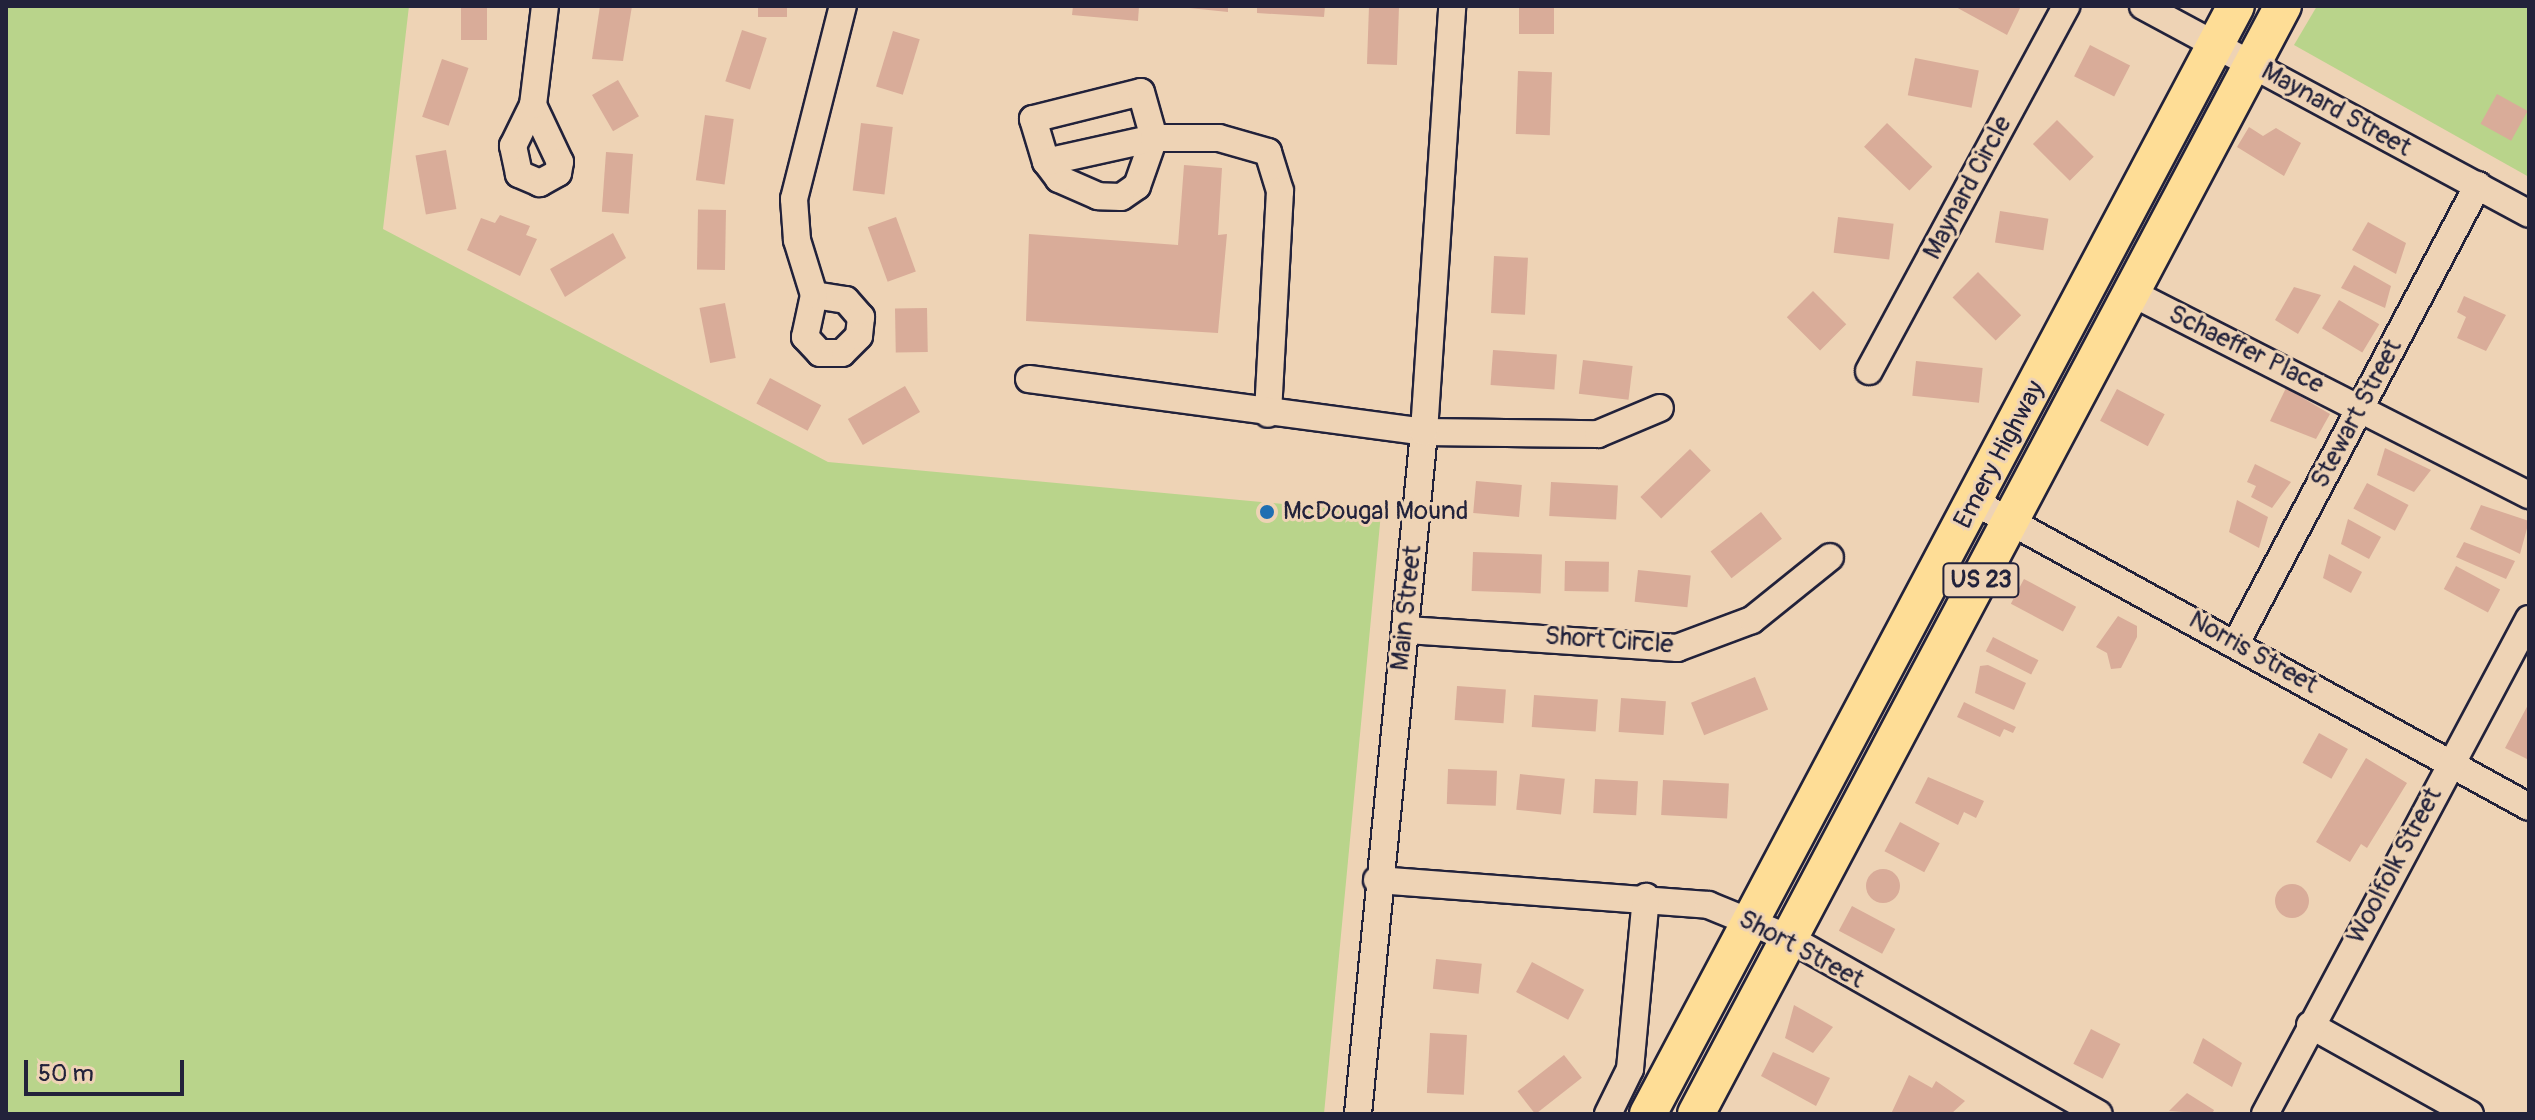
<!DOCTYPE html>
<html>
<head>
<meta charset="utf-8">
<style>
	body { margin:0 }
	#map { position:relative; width:2535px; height:1120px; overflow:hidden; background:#eed3b5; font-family:Pangolin,sans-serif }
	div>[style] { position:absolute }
	.green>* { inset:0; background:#b9d48b }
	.building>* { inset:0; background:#d9ac99; transform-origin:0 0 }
	.round { border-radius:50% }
	.roads { filter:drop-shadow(2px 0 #22223b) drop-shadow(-2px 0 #22223b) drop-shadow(0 2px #22223b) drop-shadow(0 -2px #22223b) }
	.minor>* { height:26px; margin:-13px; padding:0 13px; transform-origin:13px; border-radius:13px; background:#eed3b5 }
	.highway>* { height:36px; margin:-18px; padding:0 18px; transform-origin:18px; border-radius:18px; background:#fedd96 }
	.dots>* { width:22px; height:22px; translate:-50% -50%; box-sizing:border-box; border:4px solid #eed3b5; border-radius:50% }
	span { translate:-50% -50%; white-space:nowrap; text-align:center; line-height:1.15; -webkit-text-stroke:6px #eed3b5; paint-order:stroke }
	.shield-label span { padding:2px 6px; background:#eed3b5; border:2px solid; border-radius:6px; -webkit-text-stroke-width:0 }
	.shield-label { font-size:24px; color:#22223b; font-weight:700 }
	.street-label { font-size:26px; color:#22223b }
	.poi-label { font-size:26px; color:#22223b }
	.left { translate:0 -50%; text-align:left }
	.frame { position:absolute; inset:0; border:8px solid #22223b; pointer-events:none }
	.scale { position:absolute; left:24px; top:1060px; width:160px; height:36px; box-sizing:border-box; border:4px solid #22223b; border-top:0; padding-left:10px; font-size:24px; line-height:28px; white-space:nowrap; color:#22223b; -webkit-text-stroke:6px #eed3b5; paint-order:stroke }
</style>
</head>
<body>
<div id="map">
	<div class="green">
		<i style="clip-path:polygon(6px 6px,409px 6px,383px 229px,828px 462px,1381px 513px,1324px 1114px,6px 1114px)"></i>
		<i style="clip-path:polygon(2317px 6px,2529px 6px,2529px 177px,2294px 45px)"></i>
	</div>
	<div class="building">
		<i style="left:461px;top:6px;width:26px;height:34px"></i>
		<i style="clip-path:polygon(600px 6px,632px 6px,623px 61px,592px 59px)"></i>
		<i style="left:758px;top:6px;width:29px;height:11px"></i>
		<i style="clip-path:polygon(1073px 6px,1139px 6px,1138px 21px,1072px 15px)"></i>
		<i style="clip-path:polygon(1170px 6px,1228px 6px,1228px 12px)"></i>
		<i style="clip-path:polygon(1257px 6px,1325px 6px,1324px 17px,1257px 13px)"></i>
		<i style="left:1369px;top:6px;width:30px;height:58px;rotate:2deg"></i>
		<i style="left:1519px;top:6px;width:35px;height:28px"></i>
		<i style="clip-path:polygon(1954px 6px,2021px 6px,2007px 35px)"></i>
		<i style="left:742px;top:30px;width:26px;height:54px;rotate:18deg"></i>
		<i style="left:893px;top:31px;width:28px;height:58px;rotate:17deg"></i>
		<i style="left:2090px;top:45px;width:45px;height:35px;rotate:27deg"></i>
		<i style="left:1915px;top:58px;width:65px;height:38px;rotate:11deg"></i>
		<i style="left:442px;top:59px;width:28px;height:61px;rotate:19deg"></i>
		<i style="left:1518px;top:71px;width:34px;height:63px;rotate:2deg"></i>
		<i style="left:618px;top:80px;width:42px;height:30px;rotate:60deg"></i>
		<i style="left:2497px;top:94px;width:35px;height:34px;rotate:29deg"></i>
		<i style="left:705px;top:115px;width:29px;height:66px;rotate:8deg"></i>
		<i style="left:2057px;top:120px;width:52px;height:34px;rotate:45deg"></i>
		<i style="left:861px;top:123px;width:32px;height:68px;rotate:7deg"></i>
		<i style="left:1887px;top:123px;width:63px;height:33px;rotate:44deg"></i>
		<i style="clip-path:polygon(2249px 127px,2263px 136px,2276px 128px,2301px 143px,2284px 176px,2237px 147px)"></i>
		<i style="left:446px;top:150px;width:60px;height:31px;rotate:80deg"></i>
		<i style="left:606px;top:152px;width:27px;height:60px;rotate:4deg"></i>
		<i style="clip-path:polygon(1184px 165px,1222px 168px,1218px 235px,1227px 234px,1218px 333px,1026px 321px,1029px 234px,1178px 245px)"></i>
		<i style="left:726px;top:210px;width:60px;height:28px;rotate:91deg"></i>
		<i style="left:2000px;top:211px;width:49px;height:32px;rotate:9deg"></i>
		<i style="clip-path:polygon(500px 215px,530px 226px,526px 235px,537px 239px,520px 276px,467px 250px,481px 218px,495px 223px)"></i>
		<i style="left:896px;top:217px;width:58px;height:30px;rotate:70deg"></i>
		<i style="left:1838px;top:217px;width:56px;height:36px;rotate:7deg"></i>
		<i style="clip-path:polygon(2368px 222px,2406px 243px,2396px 274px,2352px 250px)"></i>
		<i style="clip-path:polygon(613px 233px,626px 258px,565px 297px,550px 269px)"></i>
		<i style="left:1494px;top:256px;width:34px;height:57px;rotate:3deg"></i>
		<i style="clip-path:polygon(2354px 265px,2391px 286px,2385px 308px,2341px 288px)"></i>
		<i style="left:1978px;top:272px;width:61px;height:36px;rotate:45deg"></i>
		<i style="clip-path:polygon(2294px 287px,2321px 295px,2298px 334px,2275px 320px)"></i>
		<i style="left:1813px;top:291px;width:47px;height:37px;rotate:45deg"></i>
		<i style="clip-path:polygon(2464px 296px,2506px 315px,2486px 351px,2457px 338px,2466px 317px,2457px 312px)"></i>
		<i style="left:2339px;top:300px;width:47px;height:33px;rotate:31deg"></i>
		<i style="left:725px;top:303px;width:56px;height:26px;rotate:79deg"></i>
		<i style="left:927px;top:308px;width:44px;height:32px;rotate:89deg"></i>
		<i style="left:1493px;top:350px;width:64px;height:35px;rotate:4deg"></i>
		<i style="left:1583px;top:360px;width:50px;height:34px;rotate:7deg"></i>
		<i style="left:1916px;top:361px;width:67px;height:35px;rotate:6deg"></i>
		<i style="left:770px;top:378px;width:58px;height:29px;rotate:28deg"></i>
		<i style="left:905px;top:386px;width:30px;height:66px;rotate:60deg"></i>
		<i style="clip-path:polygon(2286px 388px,2330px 414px,2316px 439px,2270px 421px)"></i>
		<i style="left:2117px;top:389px;width:54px;height:36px;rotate:28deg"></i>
		<i style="clip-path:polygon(2385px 448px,2431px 470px,2414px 492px,2377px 475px)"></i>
		<i style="left:1690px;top:449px;width:30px;height:69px;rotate:46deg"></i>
		<i style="clip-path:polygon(2255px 464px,2291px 482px,2272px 508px,2251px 497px,2256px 486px,2247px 482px)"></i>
		<i style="left:1476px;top:481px;width:46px;height:32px;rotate:5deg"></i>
		<i style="left:1551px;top:482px;width:67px;height:34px;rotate:3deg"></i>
		<i style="left:2367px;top:483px;width:47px;height:29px;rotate:28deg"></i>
		<i style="clip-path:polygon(2237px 500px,2268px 517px,2259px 548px,2229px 532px)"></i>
		<i style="clip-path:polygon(2481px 505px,2529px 521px,2520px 554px,2470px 529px)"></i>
		<i style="left:1761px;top:512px;width:34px;height:64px;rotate:52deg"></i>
		<i style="clip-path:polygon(2348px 519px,2381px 537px,2369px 559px,2341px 544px)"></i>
		<i style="clip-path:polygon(2464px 542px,2515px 561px,2506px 579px,2456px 557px)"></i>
		<i style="left:1473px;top:552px;width:69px;height:39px;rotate:2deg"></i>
		<i style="clip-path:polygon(2329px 554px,2362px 572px,2351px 593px,2323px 578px)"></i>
		<i style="left:1565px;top:561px;width:44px;height:30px;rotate:1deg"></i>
		<i style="left:2456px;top:566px;width:50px;height:26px;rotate:28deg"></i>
		<i style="left:1638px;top:570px;width:53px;height:32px;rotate:6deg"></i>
		<i style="left:2024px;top:579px;width:59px;height:28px;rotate:28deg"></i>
		<i style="clip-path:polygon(2118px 616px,2137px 626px,2137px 637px,2121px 668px,2111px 669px,2107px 653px,2096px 647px)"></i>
		<i style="left:1993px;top:637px;width:51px;height:16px;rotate:27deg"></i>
		<i style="clip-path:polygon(1988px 665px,2026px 683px,2014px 710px,1975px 693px,1980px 666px)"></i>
		<i style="left:1755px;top:677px;width:35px;height:69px;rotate:68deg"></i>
		<i style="left:1457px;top:686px;width:49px;height:34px;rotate:4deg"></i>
		<i style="left:1534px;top:695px;width:64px;height:32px;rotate:4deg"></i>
		<i style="left:1621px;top:698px;width:45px;height:34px;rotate:4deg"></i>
		<i style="clip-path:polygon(1964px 702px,2016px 727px,2013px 733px,2004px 729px,2000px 737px,1957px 717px)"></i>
		<i style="clip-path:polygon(2529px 703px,2529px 760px,2505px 748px)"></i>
		<i style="left:2319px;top:733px;width:33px;height:34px;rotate:29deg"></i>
		<i style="clip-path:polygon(2366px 758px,2407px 783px,2367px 848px,2361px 844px,2350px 862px,2316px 842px)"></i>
		<i style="left:1448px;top:769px;width:49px;height:35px;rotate:2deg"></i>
		<i style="left:1520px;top:774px;width:45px;height:36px;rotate:6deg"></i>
		<i style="clip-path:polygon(1928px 777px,1984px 801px,1976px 818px,1964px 812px,1958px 825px,1915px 803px)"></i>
		<i style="left:1595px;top:779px;width:43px;height:34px;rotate:3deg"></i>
		<i style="left:1663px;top:780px;width:66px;height:35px;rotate:3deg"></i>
		<i style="left:1900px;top:822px;width:45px;height:33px;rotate:28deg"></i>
		<i class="round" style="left:1866px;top:869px;width:34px;height:34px"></i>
		<i class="round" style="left:2275px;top:884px;width:34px;height:34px"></i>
		<i style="left:1852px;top:906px;width:49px;height:28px;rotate:28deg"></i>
		<i style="left:1436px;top:959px;width:46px;height:30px;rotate:6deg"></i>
		<i style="left:1532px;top:962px;width:59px;height:34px;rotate:28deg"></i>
		<i style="clip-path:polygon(1794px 1005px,1833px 1027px,1813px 1053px,1785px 1038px)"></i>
		<i style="left:2091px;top:1029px;width:33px;height:39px;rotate:27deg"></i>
		<i style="left:1430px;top:1033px;width:37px;height:60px;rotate:3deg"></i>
		<i style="clip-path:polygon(2203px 1038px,2242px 1063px,2232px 1087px,2193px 1063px)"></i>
		<i style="clip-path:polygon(1773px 1052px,1830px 1078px,1816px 1106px,1761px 1076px)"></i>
		<i style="left:1564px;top:1055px;width:29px;height:59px;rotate:52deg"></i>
		<i style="clip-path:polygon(1909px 1075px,1932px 1088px,1936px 1081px,1965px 1101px,1951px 1114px,1891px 1114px)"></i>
		<i style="clip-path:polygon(2187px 1093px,2214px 1110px,2212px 1114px,2169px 1111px)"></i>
	</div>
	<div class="roads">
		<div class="minor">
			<i style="left:2143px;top:6px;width:438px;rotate:28.3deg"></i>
			<i style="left:533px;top:105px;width:63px;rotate:64.7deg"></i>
			<i style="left:560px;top:162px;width:11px;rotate:100deg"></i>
			<i style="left:558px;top:173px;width:21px;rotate:151deg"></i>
			<i style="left:540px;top:183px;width:23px;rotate:-157deg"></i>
			<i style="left:519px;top:174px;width:29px;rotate:-102deg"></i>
			<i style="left:513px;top:146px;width:46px;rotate:-64deg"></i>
			<i style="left:533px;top:105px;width:100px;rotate:-83.1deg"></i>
			<i style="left:1046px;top:162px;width:45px;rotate:-106.8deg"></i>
			<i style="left:1033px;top:119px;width:111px;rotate:-14deg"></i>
			<i style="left:1141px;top:92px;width:48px;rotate:74.2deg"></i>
			<i style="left:1154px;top:138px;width:51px;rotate:109.5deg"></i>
			<i style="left:1137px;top:186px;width:19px;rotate:145deg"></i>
			<i style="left:1121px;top:197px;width:23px;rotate:-178deg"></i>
			<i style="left:1098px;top:196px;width:43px;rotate:-156.4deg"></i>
			<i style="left:1059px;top:179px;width:21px;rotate:-127deg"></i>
			<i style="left:1046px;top:162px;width:111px;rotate:-12.5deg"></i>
			<i style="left:1154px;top:138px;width:65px"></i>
			<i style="left:1219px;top:138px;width:51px;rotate:15.9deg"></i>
			<i style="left:1268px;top:152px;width:41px;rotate:72.9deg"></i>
			<i style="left:1280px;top:191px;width:223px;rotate:93.1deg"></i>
			<i style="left:2134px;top:294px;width:443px;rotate:27deg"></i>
			<i style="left:814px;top:295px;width:32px;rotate:9deg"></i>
			<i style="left:846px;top:300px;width:23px;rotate:49deg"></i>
			<i style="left:861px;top:317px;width:19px;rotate:96deg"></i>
			<i style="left:859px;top:336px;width:24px;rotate:135deg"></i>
			<i style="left:842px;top:353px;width:22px;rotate:180deg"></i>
			<i style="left:820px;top:353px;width:22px;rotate:-133deg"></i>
			<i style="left:805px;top:337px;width:43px;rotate:-77.9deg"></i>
			<i style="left:814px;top:295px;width:58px;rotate:-107.2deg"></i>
			<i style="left:797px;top:240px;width:41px;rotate:-94.2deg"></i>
			<i style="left:794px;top:199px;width:199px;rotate:-75.8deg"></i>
			<i style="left:1869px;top:371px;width:415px;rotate:-61.6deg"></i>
			<i style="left:1029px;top:379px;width:399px;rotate:7.6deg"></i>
			<i style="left:1424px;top:432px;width:174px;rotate:0.7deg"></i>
			<i style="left:1598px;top:434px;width:67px;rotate:-22.8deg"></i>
			<i style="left:1975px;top:502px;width:632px;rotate:28.83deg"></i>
			<i style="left:1407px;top:630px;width:271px;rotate:3.8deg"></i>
			<i style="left:1677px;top:648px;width:80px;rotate:-20.5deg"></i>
			<i style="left:1752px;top:620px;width:100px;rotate:-38.9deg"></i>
			<i style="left:2236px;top:643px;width:518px;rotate:-62.15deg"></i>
			<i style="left:1377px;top:880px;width:332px;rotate:4.3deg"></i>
			<i style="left:1708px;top:905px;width:87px;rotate:22.2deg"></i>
			<i style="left:1789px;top:938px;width:356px;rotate:29.6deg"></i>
			<i style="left:2310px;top:1025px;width:183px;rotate:29.1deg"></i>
			<i style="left:1358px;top:1114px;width:685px;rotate:-84.47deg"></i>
			<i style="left:1424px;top:432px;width:427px;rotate:-86.2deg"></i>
			<i style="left:1608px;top:1114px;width:50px;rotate:-63.9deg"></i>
			<i style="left:1630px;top:1069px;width:173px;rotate:-84.7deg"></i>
			<i style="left:2265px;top:1114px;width:561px;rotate:-61.93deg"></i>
		</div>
		<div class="highway">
			<i style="left:1648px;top:1114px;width:1254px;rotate:-62.05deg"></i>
			<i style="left:1696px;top:1114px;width:1254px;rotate:-62.09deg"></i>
		</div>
	</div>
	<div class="dots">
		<i style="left:1267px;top:512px;background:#1f6fb2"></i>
	</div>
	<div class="shield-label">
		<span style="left:1981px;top:580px">US 23</span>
	</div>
	<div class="street-label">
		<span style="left:2336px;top:110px;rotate:29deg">Maynard Street</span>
		<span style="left:1968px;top:188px;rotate:-62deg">Maynard Circle</span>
		<span style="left:2246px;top:350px;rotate:26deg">Schaeffer Place</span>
		<span style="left:2357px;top:414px;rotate:-62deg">Stewart Street</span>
		<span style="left:2000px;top:455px;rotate:-62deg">Emery Highway</span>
		<span style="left:1407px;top:608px;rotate:-84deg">Main Street</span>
		<span style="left:1609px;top:641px;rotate:4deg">Short Circle</span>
		<span style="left:2253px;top:653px;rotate:29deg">Norris Street</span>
		<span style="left:2395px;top:866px;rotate:-62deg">Woolfolk Street</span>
		<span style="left:1801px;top:950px;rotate:28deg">Short Street</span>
	</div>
	<div class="poi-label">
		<span class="left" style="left:1283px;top:512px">McDougal Mound</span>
	</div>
	<div class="frame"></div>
	<div class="scale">50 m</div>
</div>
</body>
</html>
